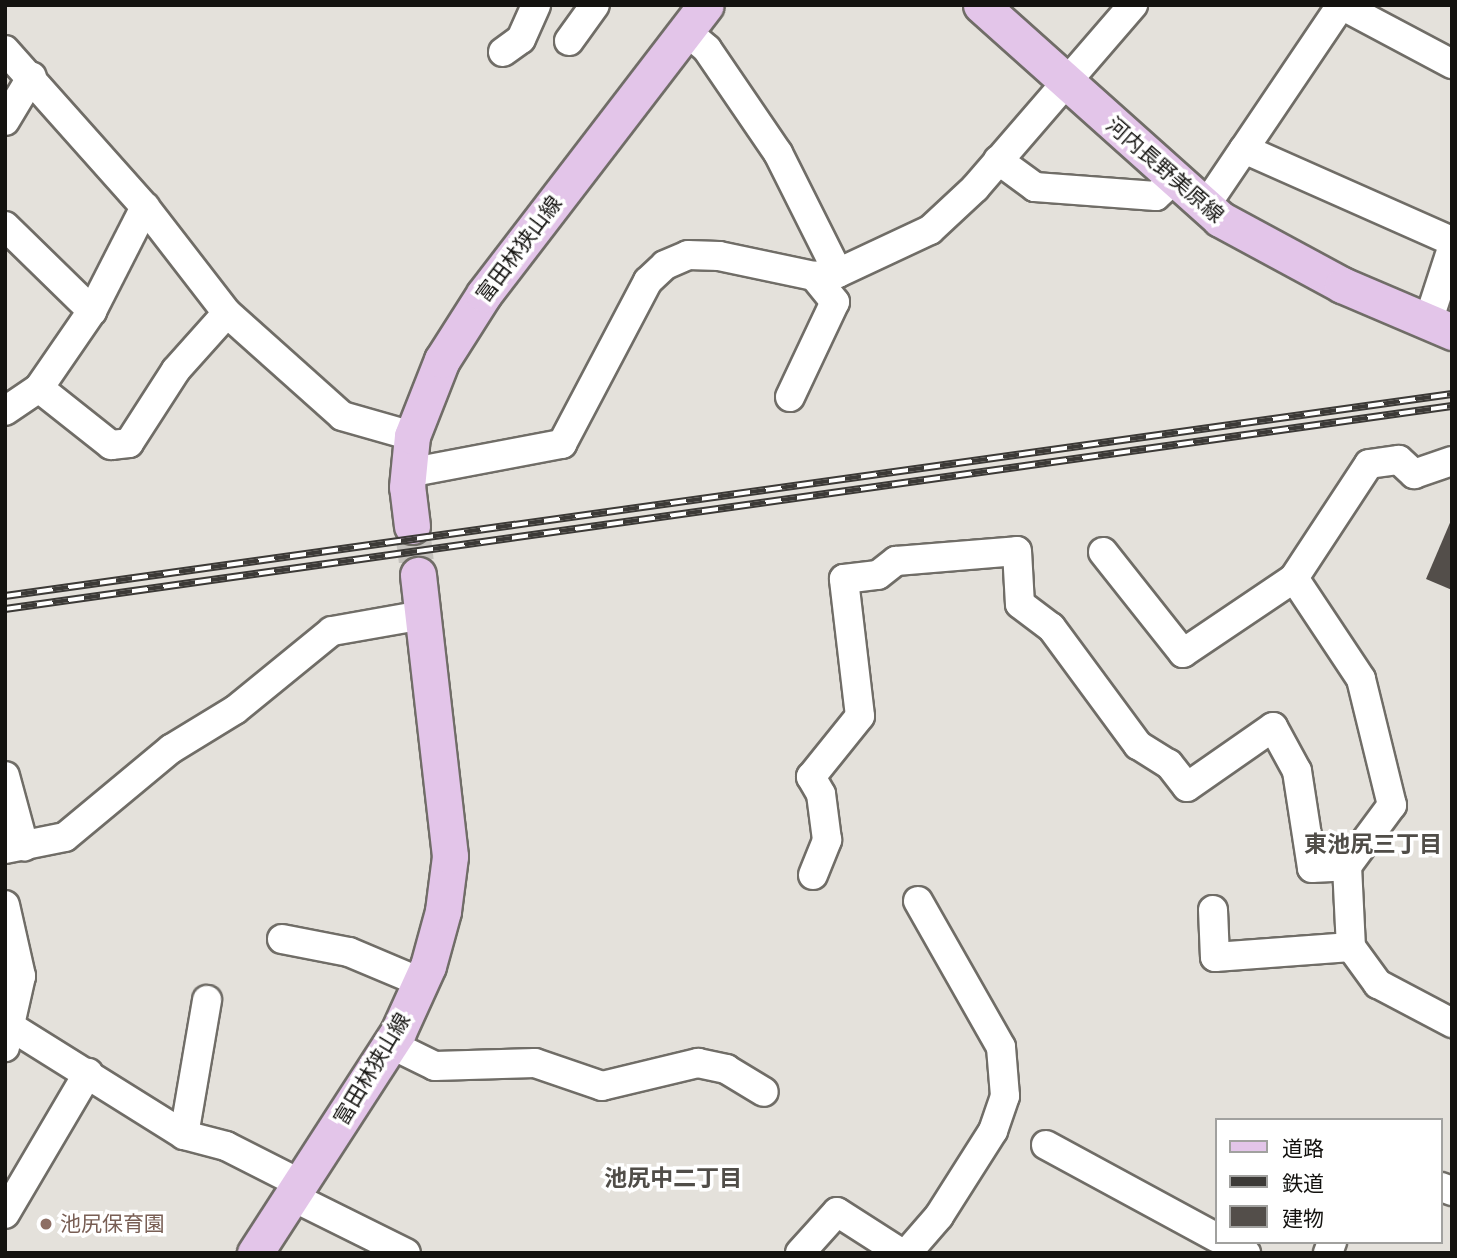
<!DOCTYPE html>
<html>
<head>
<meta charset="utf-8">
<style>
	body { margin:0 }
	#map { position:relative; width:1457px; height:1258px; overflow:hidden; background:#e4e1db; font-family:Karla,"Noto Sans JP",sans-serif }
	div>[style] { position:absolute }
	.building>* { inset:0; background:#534e4a }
	.major-tunnel>* { height:35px; margin-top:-17.5px; transform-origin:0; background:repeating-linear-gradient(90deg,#c5c2bd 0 35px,transparent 0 53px) }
	.roads { filter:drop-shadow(2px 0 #706d67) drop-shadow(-2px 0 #706d67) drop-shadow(0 2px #706d67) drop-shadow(0 -2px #706d67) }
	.minor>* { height:28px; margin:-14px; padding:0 14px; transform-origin:14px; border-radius:14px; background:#fff }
	.major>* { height:35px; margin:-17.5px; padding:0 17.5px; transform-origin:17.5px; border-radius:17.5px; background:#e3c5e9 }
	.rail>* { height:8px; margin-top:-4px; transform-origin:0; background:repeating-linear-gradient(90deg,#fff 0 16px,#3c3a37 0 32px); box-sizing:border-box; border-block:2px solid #3c3a37 }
	.dots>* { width:19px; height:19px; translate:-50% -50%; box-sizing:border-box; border:4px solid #fff; border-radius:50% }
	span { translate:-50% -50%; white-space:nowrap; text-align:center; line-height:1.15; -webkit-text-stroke:7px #fff; paint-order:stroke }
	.street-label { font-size:21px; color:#141310 }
	.education-label { font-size:21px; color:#785e54 }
	.left { translate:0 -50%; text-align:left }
	.neighbourhood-label { font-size:23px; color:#504d48; font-weight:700 }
	.frame { position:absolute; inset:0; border:7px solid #141310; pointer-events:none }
	.legend { position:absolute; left:1215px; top:1118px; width:228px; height:126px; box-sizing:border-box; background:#fff; border:2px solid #a1a19f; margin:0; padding:9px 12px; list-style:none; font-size:21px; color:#141310 }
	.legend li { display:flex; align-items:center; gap:14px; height:35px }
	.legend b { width:35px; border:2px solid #a1a19f }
</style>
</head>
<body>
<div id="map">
	<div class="building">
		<i style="clip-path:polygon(1452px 518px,1452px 590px,1426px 579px)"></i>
	</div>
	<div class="major-tunnel">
		<i style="left:412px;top:526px;width:49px;rotate:83deg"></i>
	</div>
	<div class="roads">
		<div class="minor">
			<i style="left:1341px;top:5px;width:126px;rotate:28deg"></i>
			<i style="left:687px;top:32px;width:26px;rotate:40deg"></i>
			<i style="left:707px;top:49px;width:126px;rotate:55.7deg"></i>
			<i style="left:778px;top:153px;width:134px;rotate:63.4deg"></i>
			<i style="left:569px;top:41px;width:44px;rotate:-54.2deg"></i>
			<i style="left:5px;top:50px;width:210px;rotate:48.3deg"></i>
			<i style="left:145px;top:207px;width:134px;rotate:52.3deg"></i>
			<i style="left:227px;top:313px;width:154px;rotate:41.8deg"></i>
			<i style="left:342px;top:416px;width:73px;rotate:15.9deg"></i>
			<i style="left:503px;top:52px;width:22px;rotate:-36deg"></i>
			<i style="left:521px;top:39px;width:37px;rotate:-66deg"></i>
			<i style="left:5px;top:121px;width:52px;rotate:-59deg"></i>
			<i style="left:1244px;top:149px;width:174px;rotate:-56deg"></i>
			<i style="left:998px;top:160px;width:46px;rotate:36.1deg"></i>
			<i style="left:1035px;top:187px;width:121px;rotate:4.3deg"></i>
			<i style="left:1156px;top:196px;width:22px;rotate:-43deg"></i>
			<i style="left:1204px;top:208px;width:71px;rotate:-55.9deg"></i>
			<i style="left:1244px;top:149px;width:227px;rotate:23.9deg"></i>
			<i style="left:5px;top:226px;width:122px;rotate:44.3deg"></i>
			<i style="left:1428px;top:322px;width:78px;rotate:-72deg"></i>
			<i style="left:39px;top:388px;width:92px;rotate:38.4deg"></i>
			<i style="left:111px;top:445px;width:18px;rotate:-6deg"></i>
			<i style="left:129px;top:443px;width:87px;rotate:-57.2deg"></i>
			<i style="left:176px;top:370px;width:76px;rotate:-48.2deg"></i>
			<i style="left:790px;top:397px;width:105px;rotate:-64.7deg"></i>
			<i style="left:835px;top:302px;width:33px;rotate:-129deg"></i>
			<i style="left:5px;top:411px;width:41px;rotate:-34.1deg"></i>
			<i style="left:39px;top:388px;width:93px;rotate:-55.5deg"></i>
			<i style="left:92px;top:311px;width:117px;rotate:-63deg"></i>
			<i style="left:408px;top:473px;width:157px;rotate:-10.7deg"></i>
			<i style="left:562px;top:444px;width:184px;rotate:-62.2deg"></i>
			<i style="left:648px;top:281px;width:23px;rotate:-43deg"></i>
			<i style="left:665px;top:265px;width:25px;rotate:-23deg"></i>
			<i style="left:688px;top:255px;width:31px;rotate:2deg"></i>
			<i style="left:719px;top:256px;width:97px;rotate:11.9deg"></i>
			<i style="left:814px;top:276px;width:24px;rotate:-7deg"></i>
			<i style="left:838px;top:273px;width:102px;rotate:-25.1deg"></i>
			<i style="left:930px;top:230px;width:62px;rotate:-43deg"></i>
			<i style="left:975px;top:188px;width:242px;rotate:-49.2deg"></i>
			<i style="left:1103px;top:552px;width:129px;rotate:51.6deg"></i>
			<i style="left:1183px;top:653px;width:134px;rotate:-34deg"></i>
			<i style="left:1294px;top:578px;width:121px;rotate:56.4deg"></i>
			<i style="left:1361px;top:679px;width:130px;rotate:76.2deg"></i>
			<i style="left:1392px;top:805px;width:76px;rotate:126.4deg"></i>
			<i style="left:1347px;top:866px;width:81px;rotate:87.2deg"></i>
			<i style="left:1351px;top:947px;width:46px;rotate:53.9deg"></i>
			<i style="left:1378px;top:984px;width:84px;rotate:27.8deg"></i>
			<i style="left:1294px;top:578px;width:136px;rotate:-56.7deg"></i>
			<i style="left:1369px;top:464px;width:30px;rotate:-8deg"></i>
			<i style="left:1399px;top:460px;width:21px;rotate:43deg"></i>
			<i style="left:1414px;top:474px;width:40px;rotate:-18.9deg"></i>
			<i style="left:5px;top:776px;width:73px;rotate:74.8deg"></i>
			<i style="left:5px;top:849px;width:61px;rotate:-11.3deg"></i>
			<i style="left:65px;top:837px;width:138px;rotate:-39.7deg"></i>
			<i style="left:171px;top:749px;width:75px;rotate:-31.4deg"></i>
			<i style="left:235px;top:710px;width:125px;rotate:-39.2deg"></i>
			<i style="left:332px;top:631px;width:92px;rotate:-10deg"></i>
			<i style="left:813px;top:875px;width:38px;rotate:-68deg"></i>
			<i style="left:827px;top:840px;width:46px;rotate:-97.4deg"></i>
			<i style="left:821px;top:794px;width:20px;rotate:-120deg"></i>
			<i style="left:811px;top:777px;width:78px;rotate:-51.2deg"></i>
			<i style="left:860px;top:716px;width:138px;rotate:-96.7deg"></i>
			<i style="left:844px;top:579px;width:34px;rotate:-7deg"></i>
			<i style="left:878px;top:575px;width:23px;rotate:-38deg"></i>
			<i style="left:896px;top:561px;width:121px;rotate:-4.7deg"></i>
			<i style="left:1017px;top:551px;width:53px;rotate:86.8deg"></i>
			<i style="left:1020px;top:604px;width:39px;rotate:37deg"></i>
			<i style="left:1051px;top:627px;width:147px;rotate:53.6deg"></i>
			<i style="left:1138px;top:745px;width:36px;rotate:32deg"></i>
			<i style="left:1169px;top:764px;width:29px;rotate:52deg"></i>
			<i style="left:1187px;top:787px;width:105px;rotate:-34.9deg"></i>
			<i style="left:1273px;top:727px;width:50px;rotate:61.4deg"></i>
			<i style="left:1297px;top:771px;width:98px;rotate:81.2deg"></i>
			<i style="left:1312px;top:868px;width:35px;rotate:-3deg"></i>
			<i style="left:5px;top:905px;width:73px;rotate:77.3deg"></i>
			<i style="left:21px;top:976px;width:73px;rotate:102.7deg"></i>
			<i style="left:1213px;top:910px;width:47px;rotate:87.6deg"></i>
			<i style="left:1215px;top:957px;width:136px;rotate:-4.2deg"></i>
			<i style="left:282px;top:939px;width:68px;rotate:11deg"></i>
			<i style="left:349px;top:952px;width:77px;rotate:22.9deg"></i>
			<i style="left:5px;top:1023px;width:211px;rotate:32deg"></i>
			<i style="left:184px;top:1135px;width:43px;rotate:14.7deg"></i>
			<i style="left:226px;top:1146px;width:84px;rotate:26.9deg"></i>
			<i style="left:390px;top:1044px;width:50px;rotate:26.1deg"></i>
			<i style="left:435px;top:1066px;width:100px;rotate:-1.7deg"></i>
			<i style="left:535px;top:1063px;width:71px;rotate:18.9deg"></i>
			<i style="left:602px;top:1086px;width:99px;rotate:-13.5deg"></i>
			<i style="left:698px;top:1063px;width:29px;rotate:12deg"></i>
			<i style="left:726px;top:1069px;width:44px;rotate:31.2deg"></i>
			<i style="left:184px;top:1135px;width:137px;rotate:-80.3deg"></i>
			<i style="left:1046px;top:1145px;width:195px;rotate:28.5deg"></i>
			<i style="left:1441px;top:1187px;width:12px;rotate:20deg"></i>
			<i style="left:293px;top:1197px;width:126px;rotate:26.4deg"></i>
			<i style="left:5px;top:1214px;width:164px;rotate:-59.5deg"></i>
			<i style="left:1225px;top:1242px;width:24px;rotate:28deg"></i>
			<i style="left:800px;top:1253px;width:55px;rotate:-47.9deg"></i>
			<i style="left:837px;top:1212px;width:76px;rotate:32.6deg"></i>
			<i style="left:907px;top:1253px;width:49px;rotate:-49.1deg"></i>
			<i style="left:939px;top:1216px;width:101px;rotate:-57.6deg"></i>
			<i style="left:993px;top:1131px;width:37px;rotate:-71deg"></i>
			<i style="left:1005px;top:1096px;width:49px;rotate:-94.7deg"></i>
			<i style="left:1001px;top:1047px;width:168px;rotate:-119.6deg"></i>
			<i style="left:1328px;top:1253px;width:12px;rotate:-70deg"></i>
		</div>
		<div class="major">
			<i style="left:981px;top:5px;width:321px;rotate:41.8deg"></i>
			<i style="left:1220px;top:219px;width:139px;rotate:28.4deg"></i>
			<i style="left:1342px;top:285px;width:120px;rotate:23.1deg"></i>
			<i style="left:412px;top:526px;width:39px;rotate:-97deg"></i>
			<i style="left:407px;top:487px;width:51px;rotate:-84.4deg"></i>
			<i style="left:412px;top:436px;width:82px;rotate:-68.5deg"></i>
			<i style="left:442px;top:360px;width:78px;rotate:-57.5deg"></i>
			<i style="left:484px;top:294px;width:364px;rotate:-52.5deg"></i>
			<i style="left:255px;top:1253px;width:263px;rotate:-57.1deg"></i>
			<i style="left:398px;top:1032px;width:72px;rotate:-65.6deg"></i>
			<i style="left:428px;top:966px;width:57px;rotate:-74.7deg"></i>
			<i style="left:443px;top:911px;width:55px;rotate:-82.7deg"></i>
			<i style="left:450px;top:856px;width:283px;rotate:-96.5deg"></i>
		</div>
	</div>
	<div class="rail">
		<i style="left:5px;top:596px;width:1461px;rotate:-7.95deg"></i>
		<i style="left:5px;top:609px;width:1461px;rotate:-7.99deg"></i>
	</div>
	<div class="dots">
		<i style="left:46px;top:1224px;background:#8d6e63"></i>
	</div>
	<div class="street-label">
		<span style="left:1165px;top:170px;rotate:41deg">河内長野美原線</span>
		<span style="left:519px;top:249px;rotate:-53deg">富田林狭山線</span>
		<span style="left:372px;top:1069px;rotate:-59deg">富田林狭山線</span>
	</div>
	<div class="education-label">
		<span class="left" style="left:60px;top:1224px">池尻保育園</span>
	</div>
	<div class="neighbourhood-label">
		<span style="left:1373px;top:845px">東池尻三丁目</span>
		<span style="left:673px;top:1179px">池尻中二丁目</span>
	</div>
	<div class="frame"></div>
	<ul class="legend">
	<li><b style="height:9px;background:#e3c5e9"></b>道路</li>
	<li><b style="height:9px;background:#3c3a37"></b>鉄道</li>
	<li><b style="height:19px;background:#534e4a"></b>建物</li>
	</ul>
</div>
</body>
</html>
